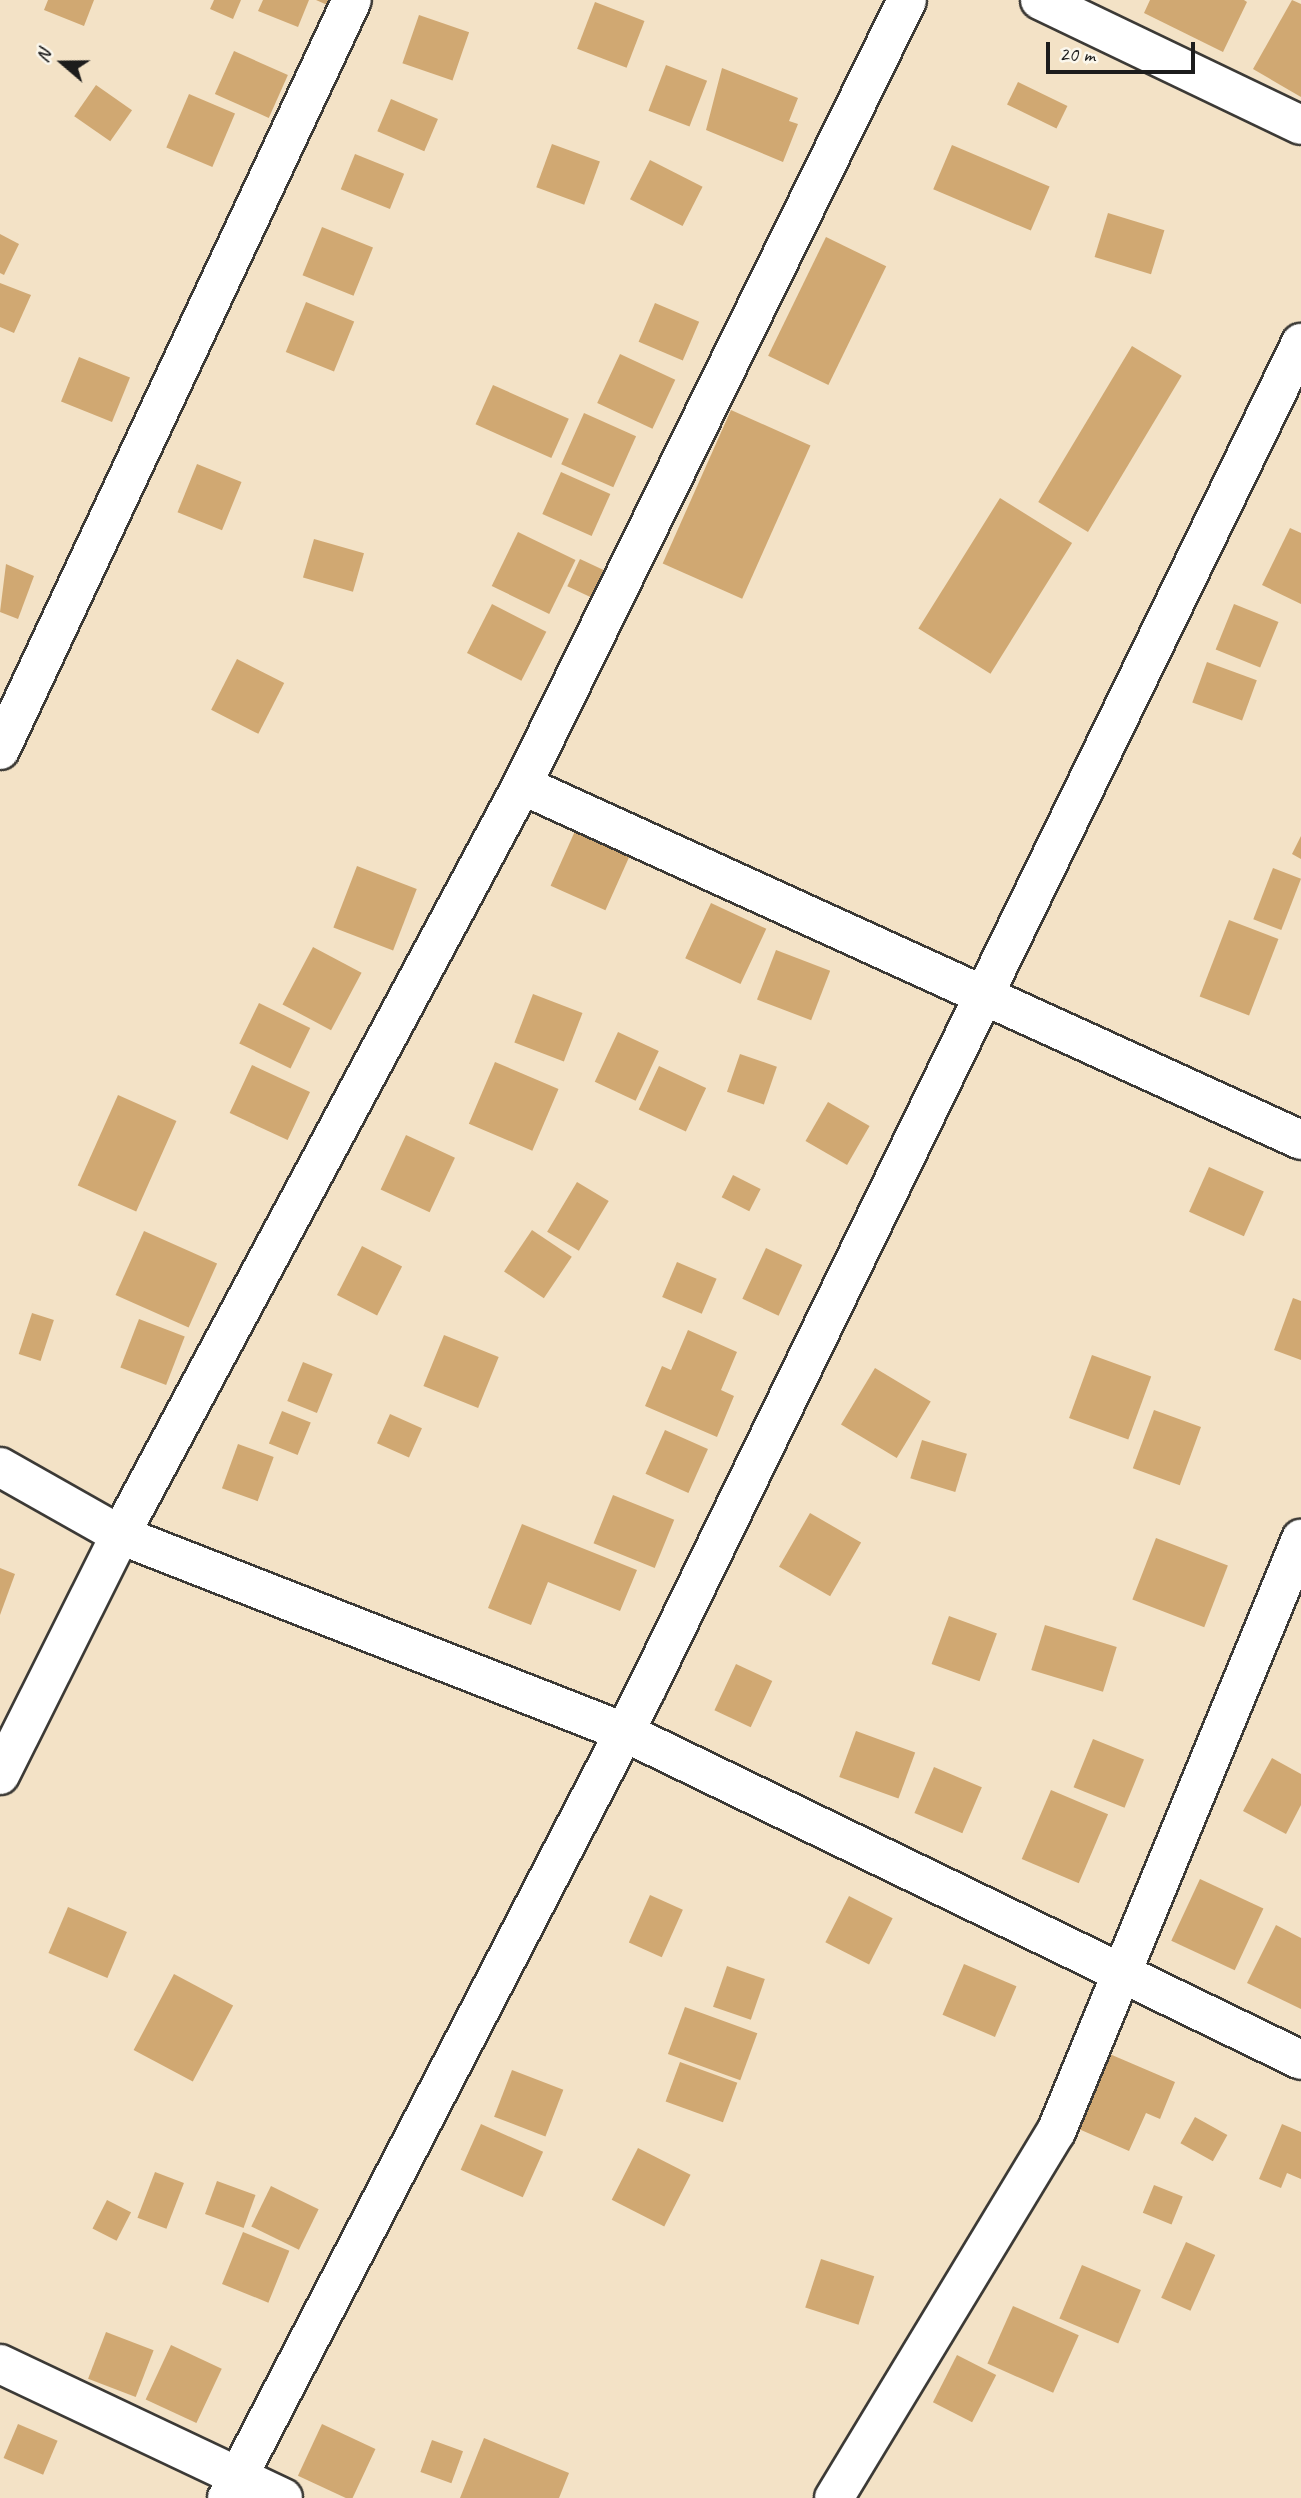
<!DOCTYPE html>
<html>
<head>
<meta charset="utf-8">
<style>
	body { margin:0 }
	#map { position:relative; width:1301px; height:2498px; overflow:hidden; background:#f3e2c6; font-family:Caveat,sans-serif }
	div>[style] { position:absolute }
	.building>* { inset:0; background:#d0a872; transform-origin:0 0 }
	.roads { filter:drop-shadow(2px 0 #3c3a36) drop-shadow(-2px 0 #3c3a36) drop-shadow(0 2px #3c3a36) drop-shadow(0 -2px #3c3a36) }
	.minor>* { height:38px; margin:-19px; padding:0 19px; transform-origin:19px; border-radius:19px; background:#fff }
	span { translate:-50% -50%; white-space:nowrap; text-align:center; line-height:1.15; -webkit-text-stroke:5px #fbf7ec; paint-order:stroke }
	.north { position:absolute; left:28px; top:28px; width:70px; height:70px; -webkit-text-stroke:5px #fbf7ec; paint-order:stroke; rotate:290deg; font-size:19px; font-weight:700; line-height:28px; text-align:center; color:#1c1c1c }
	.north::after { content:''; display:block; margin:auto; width:24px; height:32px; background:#1c1c1c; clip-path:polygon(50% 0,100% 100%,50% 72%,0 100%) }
	.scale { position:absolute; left:1046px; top:42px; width:149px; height:32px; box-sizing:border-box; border:4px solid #1c1c1c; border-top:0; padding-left:9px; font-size:21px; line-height:24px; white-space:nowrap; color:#1c1c1c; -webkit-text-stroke:5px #fbf7ec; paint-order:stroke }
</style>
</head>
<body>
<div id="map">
	<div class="building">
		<i style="clip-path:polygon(48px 0,94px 0,84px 26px,44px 10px)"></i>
		<i style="clip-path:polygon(214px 0,241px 0,233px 19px,210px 9px)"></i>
		<i style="clip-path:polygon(263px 0,309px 0,298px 27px,258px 11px)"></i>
		<i style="clip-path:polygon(316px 0,345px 0,341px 11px)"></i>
		<i style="clip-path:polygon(1150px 0,1244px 0,1247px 2px,1223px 52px,1144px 13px)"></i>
		<i style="clip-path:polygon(1292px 0,1301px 4px,1301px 97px,1253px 69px)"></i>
		<i style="left:595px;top:2px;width:53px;height:50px;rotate:21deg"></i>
		<i style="left:419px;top:15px;width:53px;height:51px;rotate:19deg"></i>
		<i style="left:234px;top:51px;width:59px;height:47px;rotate:24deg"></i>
		<i style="left:666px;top:65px;width:44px;height:49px;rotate:21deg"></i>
		<i style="clip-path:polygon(722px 68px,798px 98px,789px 121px,798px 124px,783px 162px,706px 130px)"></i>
		<i style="left:1018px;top:82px;width:55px;height:25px;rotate:26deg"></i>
		<i style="left:96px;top:85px;width:44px;height:38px;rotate:35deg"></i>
		<i style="left:189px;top:94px;width:50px;height:58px;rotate:23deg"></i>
		<i style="left:391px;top:99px;width:51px;height:35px;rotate:23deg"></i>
		<i style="left:552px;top:144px;width:51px;height:46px;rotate:20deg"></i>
		<i style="left:952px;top:145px;width:106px;height:48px;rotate:23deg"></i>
		<i style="left:355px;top:154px;width:53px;height:38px;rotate:22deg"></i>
		<i style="left:650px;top:160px;width:59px;height:44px;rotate:27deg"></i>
		<i style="left:1108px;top:213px;width:59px;height:46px;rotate:17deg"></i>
		<i style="left:322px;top:227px;width:55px;height:52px;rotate:22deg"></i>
		<i style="clip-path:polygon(0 234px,19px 244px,4px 275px,0 273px)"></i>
		<i style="left:826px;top:237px;width:67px;height:132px;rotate:26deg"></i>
		<i style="clip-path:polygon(0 283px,31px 295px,14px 333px,0 327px)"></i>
		<i style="left:306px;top:302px;width:52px;height:54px;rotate:22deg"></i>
		<i style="left:655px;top:303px;width:48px;height:42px;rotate:23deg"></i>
		<i style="left:1132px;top:346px;width:58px;height:182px;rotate:31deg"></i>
		<i style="left:620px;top:354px;width:61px;height:54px;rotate:25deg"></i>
		<i style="left:79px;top:357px;width:55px;height:48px;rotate:22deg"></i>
		<i style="left:493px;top:385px;width:83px;height:43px;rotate:24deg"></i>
		<i style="left:731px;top:410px;width:87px;height:168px;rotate:24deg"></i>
		<i style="left:584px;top:413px;width:57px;height:56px;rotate:24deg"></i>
		<i style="left:197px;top:464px;width:48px;height:52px;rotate:22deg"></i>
		<i style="left:561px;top:472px;width:54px;height:46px;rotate:24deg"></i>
		<i style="left:1000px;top:498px;width:85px;height:154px;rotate:32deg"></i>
		<i style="clip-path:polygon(1290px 528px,1301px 533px,1301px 604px,1262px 585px)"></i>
		<i style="left:518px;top:532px;width:64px;height:60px;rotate:26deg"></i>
		<i style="left:314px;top:539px;width:52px;height:40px;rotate:16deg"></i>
		<i style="left:580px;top:559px;width:26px;height:30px;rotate:25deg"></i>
		<i style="clip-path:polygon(6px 564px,34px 576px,18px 619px,0 612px)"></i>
		<i style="left:492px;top:604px;width:61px;height:55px;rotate:27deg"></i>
		<i style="left:1234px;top:604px;width:48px;height:49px;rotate:22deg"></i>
		<i style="left:237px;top:659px;width:53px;height:57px;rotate:27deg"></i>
		<i style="left:1207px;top:662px;width:53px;height:43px;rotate:20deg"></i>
		<i style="left:575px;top:831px;width:60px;height:60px;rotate:24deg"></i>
		<i style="clip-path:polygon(1301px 836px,1301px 859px,1292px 854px)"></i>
		<i style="left:357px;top:866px;width:64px;height:66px;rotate:21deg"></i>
		<i style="left:1273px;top:868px;width:30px;height:55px;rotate:21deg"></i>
		<i style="left:711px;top:903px;width:61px;height:61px;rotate:25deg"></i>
		<i style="left:1229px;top:920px;width:53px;height:82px;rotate:21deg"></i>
		<i style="left:313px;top:947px;width:55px;height:65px;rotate:28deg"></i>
		<i style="left:776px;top:950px;width:58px;height:53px;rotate:21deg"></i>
		<i style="left:533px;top:994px;width:53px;height:52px;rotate:21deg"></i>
		<i style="left:259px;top:1003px;width:57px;height:45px;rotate:26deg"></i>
		<i style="left:618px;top:1032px;width:45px;height:55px;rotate:25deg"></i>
		<i style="left:740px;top:1054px;width:39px;height:40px;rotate:19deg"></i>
		<i style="left:495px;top:1062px;width:69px;height:67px;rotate:23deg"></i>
		<i style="left:252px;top:1065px;width:64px;height:53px;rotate:25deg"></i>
		<i style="left:659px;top:1066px;width:52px;height:48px;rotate:25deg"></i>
		<i style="left:118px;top:1095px;width:64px;height:99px;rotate:24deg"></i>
		<i style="left:828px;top:1102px;width:48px;height:45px;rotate:30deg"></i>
		<i style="left:406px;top:1135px;width:54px;height:60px;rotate:25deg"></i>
		<i style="left:1209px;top:1167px;width:60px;height:49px;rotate:24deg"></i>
		<i style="left:733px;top:1175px;width:31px;height:25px;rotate:27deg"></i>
		<i style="left:577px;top:1182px;width:37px;height:58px;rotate:31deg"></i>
		<i style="left:532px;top:1230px;width:48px;height:50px;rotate:34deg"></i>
		<i style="left:144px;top:1231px;width:80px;height:70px;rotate:24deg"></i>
		<i style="left:362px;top:1246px;width:45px;height:55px;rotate:27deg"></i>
		<i style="left:766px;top:1248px;width:40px;height:56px;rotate:25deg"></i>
		<i style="left:677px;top:1262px;width:43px;height:38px;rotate:23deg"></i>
		<i style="clip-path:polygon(1293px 1298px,1301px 1301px,1301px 1360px,1274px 1350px)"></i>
		<i style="left:32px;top:1313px;width:23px;height:43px;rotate:18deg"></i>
		<i style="left:139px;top:1319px;width:49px;height:52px;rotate:21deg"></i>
		<i style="clip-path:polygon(688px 1330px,737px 1352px,721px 1390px,734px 1396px,717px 1437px,645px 1406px,662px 1366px,671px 1370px)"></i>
		<i style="left:444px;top:1335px;width:59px;height:55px;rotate:22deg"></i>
		<i style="left:1092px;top:1355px;width:63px;height:67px;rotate:20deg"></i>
		<i style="left:303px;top:1362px;width:32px;height:42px;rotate:22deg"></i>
		<i style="left:875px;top:1368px;width:65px;height:66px;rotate:31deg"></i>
		<i style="left:1154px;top:1410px;width:50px;height:62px;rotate:20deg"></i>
		<i style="left:282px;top:1411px;width:31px;height:35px;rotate:22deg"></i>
		<i style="left:390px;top:1414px;width:35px;height:32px;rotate:24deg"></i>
		<i style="left:665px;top:1430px;width:47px;height:48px;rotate:24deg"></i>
		<i style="left:922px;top:1440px;width:47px;height:40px;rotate:17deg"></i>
		<i style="left:238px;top:1444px;width:38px;height:47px;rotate:20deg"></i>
		<i style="left:613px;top:1495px;width:66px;height:52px;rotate:22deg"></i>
		<i style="left:810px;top:1513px;width:59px;height:62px;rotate:30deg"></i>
		<i style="clip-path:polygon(522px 1524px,637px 1570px,620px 1611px,548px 1582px,531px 1625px,488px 1608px)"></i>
		<i style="left:1156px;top:1538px;width:77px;height:66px;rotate:21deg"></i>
		<i style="clip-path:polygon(0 1568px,15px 1574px,0 1615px)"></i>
		<i style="left:949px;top:1616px;width:51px;height:51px;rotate:20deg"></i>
		<i style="left:1045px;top:1625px;width:75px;height:47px;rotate:17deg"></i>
		<i style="left:736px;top:1664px;width:40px;height:51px;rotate:25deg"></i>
		<i style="left:856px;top:1731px;width:63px;height:49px;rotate:20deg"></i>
		<i style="left:1093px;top:1739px;width:55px;height:52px;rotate:22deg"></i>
		<i style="clip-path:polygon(1272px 1758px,1301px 1774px,1301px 1805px,1286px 1834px,1243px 1811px)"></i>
		<i style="left:934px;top:1767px;width:52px;height:50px;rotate:23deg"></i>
		<i style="left:1051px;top:1790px;width:62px;height:75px;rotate:23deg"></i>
		<i style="left:1200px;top:1879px;width:70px;height:68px;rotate:25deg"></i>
		<i style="left:650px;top:1895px;width:36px;height:52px;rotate:24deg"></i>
		<i style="left:849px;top:1896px;width:49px;height:52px;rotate:27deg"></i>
		<i style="left:68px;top:1907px;width:64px;height:50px;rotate:23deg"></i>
		<i style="clip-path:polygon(1276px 1925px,1301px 1938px,1301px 2009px,1247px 1983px)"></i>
		<i style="left:964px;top:1964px;width:57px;height:55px;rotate:23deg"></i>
		<i style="left:727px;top:1966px;width:40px;height:43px;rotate:19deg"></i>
		<i style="left:174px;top:1974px;width:67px;height:86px;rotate:28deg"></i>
		<i style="left:685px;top:2007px;width:77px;height:50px;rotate:20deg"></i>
		<i style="clip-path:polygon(1105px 2052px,1175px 2082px,1160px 2119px,1146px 2113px,1129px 2151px,1072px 2126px)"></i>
		<i style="left:680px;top:2062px;width:61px;height:42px;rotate:20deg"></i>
		<i style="left:512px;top:2070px;width:55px;height:50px;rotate:21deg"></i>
		<i style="left:1195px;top:2117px;width:37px;height:30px;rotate:29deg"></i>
		<i style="left:481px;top:2124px;width:68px;height:50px;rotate:24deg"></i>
		<i style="clip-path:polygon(1282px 2124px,1301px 2132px,1301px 2179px,1287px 2173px,1281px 2188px,1259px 2179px)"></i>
		<i style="left:638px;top:2148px;width:59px;height:58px;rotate:27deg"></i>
		<i style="left:155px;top:2172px;width:31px;height:49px;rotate:21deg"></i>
		<i style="left:217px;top:2181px;width:41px;height:35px;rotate:20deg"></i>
		<i style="left:1154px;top:2185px;width:31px;height:30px;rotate:22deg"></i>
		<i style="left:271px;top:2186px;width:53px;height:45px;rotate:26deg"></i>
		<i style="left:107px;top:2200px;width:27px;height:32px;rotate:27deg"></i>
		<i style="left:243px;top:2232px;width:50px;height:56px;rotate:22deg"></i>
		<i style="left:1186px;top:2242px;width:32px;height:61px;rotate:24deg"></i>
		<i style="left:821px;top:2259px;width:56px;height:51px;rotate:18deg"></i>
		<i style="left:1082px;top:2265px;width:64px;height:58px;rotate:23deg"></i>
		<i style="left:1013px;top:2306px;width:72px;height:63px;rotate:24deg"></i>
		<i style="left:106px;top:2332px;width:51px;height:50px;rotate:21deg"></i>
		<i style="left:171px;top:2345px;width:56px;height:60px;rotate:25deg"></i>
		<i style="left:957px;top:2355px;width:44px;height:53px;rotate:27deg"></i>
		<i style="left:18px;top:2424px;width:43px;height:37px;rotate:23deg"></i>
		<i style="left:322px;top:2424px;width:59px;height:57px;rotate:25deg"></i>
		<i style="clip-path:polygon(484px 2438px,569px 2473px,559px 2498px,460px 2498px)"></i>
		<i style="left:432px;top:2440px;width:33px;height:34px;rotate:20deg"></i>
	</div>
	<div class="roads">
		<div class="minor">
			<i style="left:1040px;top:0;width:289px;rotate:25.6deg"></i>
			<i style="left:0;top:750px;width:828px;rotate:-64.86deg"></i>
			<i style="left:522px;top:785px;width:856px;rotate:24.5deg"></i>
			<i style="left:0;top:1467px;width:138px;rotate:29.5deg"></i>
			<i style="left:120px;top:1535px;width:541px;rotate:21.35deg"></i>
			<i style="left:624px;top:1732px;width:752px;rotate:25.85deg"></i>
			<i style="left:0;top:1775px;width:268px;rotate:-63.4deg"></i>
			<i style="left:120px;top:1535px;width:851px;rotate:-61.81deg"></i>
			<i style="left:522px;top:785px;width:874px;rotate:-63.87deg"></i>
			<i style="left:0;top:2364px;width:313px;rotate:25.3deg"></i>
			<i style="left:227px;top:2498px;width:910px;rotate:-62.59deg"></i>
			<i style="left:646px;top:1690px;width:1498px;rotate:-64.07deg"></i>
			<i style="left:834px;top:2498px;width:428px;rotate:-58.8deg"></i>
			<i style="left:1056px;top:2132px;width:642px;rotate:-67.55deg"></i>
		</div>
	</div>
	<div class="north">N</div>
	<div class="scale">20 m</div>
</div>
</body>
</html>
